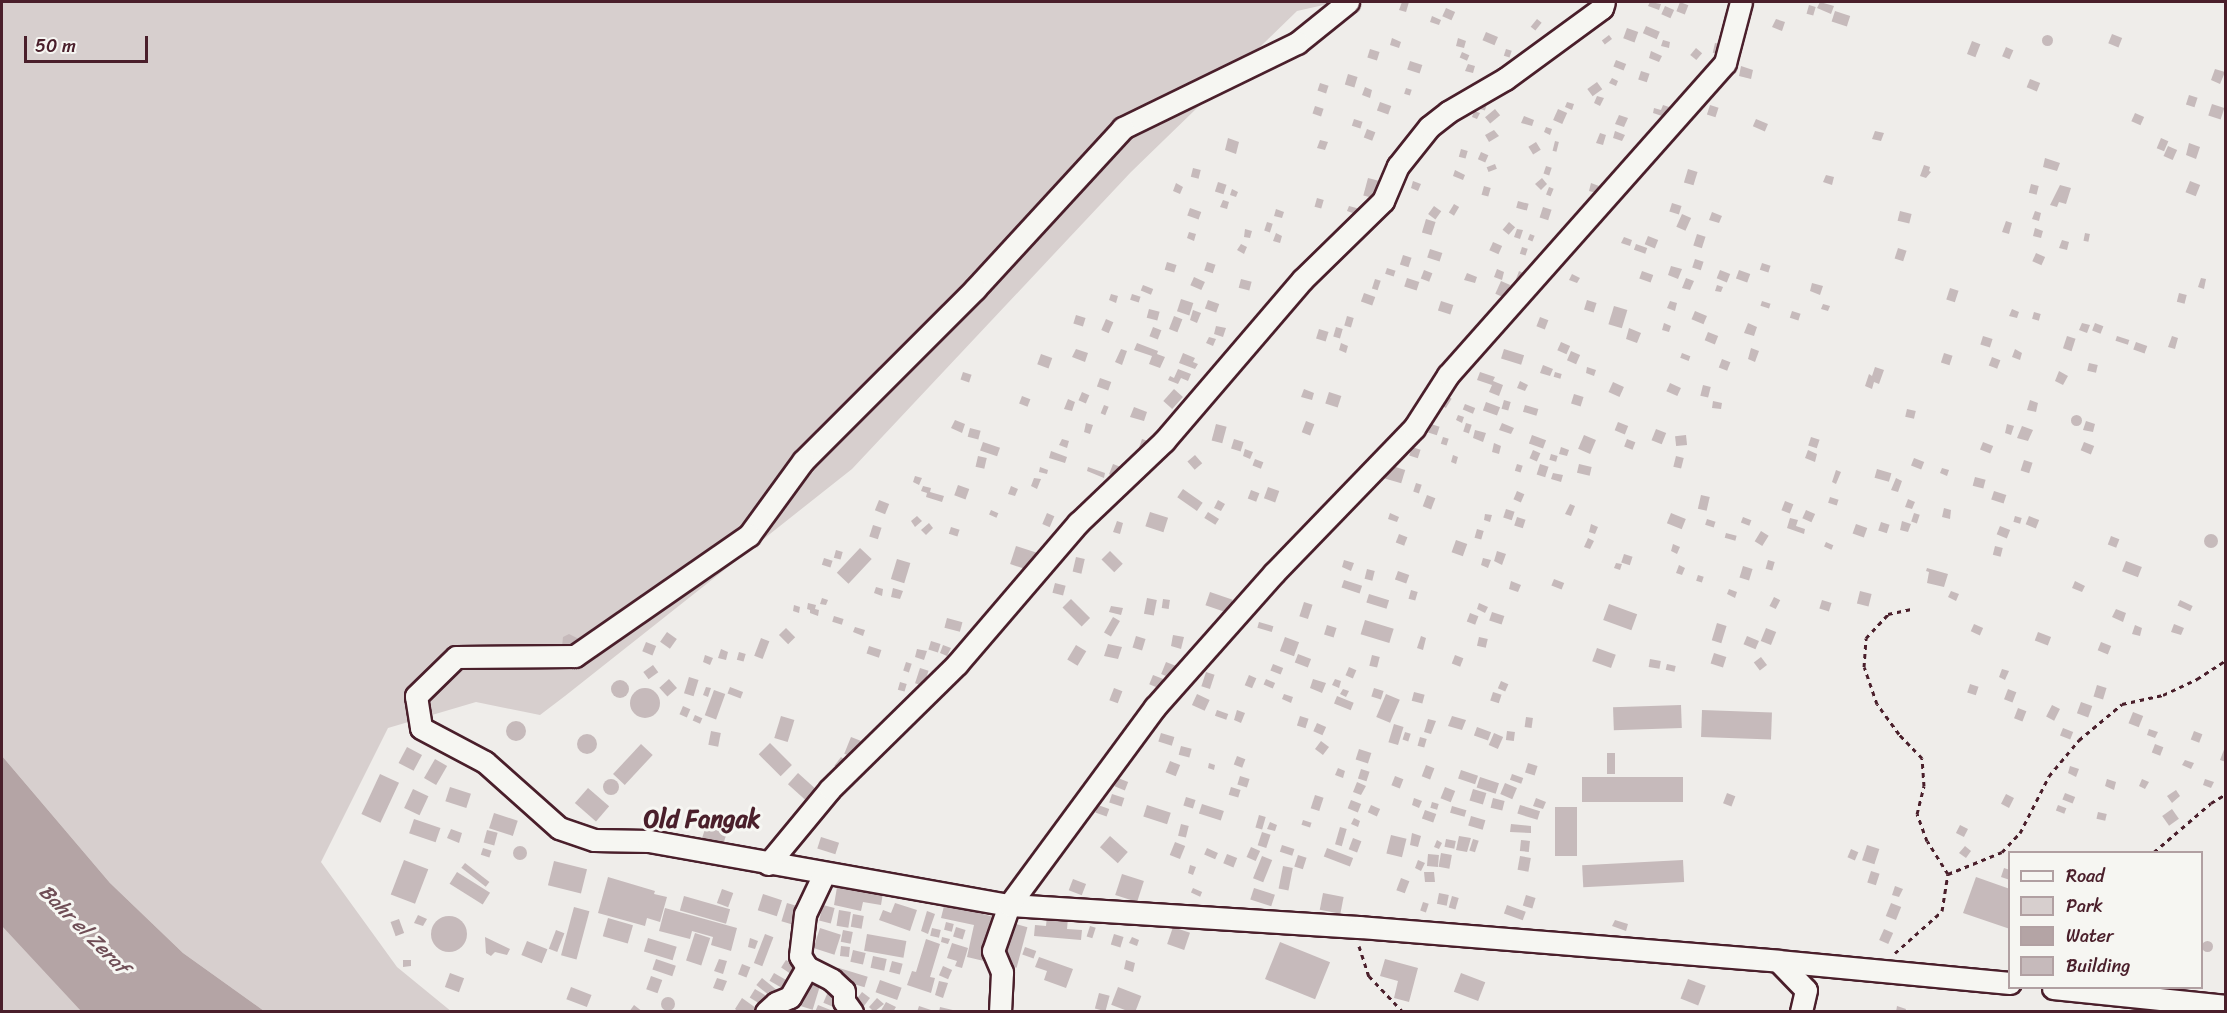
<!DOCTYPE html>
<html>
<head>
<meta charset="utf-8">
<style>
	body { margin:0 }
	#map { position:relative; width:2227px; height:1013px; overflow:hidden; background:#efedea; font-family:Sriracha,sans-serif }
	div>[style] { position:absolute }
	.green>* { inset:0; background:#d7cfce }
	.water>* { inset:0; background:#b4a4a5 }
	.building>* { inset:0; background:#c6babb; transform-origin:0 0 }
	.round { border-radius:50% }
	.path>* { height:3px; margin-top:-1.5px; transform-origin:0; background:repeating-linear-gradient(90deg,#4a1f2b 0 4.5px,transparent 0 9px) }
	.roads { filter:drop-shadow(2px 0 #4a1f2b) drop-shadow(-2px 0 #4a1f2b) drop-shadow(0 2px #4a1f2b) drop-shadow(0 -2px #4a1f2b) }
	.minor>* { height:21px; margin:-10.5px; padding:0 10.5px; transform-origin:10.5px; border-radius:10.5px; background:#f6f6f2 }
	span { translate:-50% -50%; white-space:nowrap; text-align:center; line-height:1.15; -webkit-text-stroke:6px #f6f6f2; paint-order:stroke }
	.water-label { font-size:20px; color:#6f4e56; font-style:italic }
	.district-label { font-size:24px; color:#4a1f2b; font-weight:700 }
	.frame { position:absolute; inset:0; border:3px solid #4a1f2b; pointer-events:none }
	.legend { position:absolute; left:2008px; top:851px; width:195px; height:138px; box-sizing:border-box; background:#f6f6f2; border:2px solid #b1a0a2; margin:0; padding:8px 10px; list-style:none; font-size:18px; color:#4a1f2b }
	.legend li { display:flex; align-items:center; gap:12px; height:30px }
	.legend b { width:30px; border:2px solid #b1a0a2 }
	.scale { position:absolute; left:24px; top:36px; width:124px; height:27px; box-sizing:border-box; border:3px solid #4a1f2b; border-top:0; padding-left:8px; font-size:18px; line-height:21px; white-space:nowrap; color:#4a1f2b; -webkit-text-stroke:4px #f6f6f2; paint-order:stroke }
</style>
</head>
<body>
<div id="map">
	<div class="green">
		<i style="clip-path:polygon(2px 2px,1337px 2px,1297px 11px,1131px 172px,852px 469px,565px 696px,540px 715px,476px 702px,388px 728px,321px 862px,397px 967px,452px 1012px,264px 1011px,183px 953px,110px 883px,2px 756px)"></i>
		<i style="clip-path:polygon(2px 847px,166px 1011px,2px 1011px)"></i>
	</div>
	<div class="water">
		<i style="clip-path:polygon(2px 756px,110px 883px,183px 953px,264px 1011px,81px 1011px,2px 926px)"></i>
	</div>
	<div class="building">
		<i style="clip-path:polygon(1402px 2px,1409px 2px,1406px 12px,1399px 10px)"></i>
		<i style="clip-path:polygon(1650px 2px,1661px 4px,1659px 10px,1648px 6px)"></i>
		<i style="left:1680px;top:2px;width:9px;height:10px;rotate:21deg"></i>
		<i style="clip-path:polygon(1820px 2px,1834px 6px,1831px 14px,1817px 8px)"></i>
		<i style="left:1809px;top:5px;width:7px;height:9px;rotate:16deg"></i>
		<i style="left:1665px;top:6px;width:10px;height:9px;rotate:24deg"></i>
		<i style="left:1446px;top:8px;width:10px;height:9px;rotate:24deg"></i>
		<i style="left:1835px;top:11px;width:16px;height:11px;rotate:18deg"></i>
		<i style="clip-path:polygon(1432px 16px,1441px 20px,1439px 25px,1430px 22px)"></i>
		<i style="left:1537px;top:19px;width:6px;height:10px;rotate:39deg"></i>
		<i style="clip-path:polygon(1776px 19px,1785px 22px,1782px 31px,1772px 27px)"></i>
		<i style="left:1646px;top:26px;width:15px;height:8px;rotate:23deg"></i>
		<i style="left:1627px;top:28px;width:12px;height:11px;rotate:20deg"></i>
		<i style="left:1486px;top:32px;width:13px;height:9px;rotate:23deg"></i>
		<i style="left:2112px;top:34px;width:11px;height:10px;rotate:22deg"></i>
		<i class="round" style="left:2041.5px;top:34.5px;width:11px;height:11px"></i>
		<i style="left:1609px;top:35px;width:5px;height:9px;rotate:53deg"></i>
		<i style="clip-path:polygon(1392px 38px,1401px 42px,1399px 48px,1390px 45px)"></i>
		<i style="clip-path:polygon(1458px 38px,1466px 41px,1464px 48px,1456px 46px)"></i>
		<i style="clip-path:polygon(1663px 40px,1670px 42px,1669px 48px,1661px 46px)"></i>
		<i style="left:1972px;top:41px;width:9px;height:14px;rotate:21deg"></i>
		<i style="left:1715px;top:43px;width:9px;height:10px;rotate:13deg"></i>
		<i style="left:2006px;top:47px;width:8px;height:10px;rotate:23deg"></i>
		<i style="left:1696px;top:48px;width:8px;height:9px;rotate:40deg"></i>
		<i style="left:1370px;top:49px;width:10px;height:9px;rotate:17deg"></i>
		<i style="left:1506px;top:49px;width:6px;height:7px;rotate:18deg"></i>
		<i style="clip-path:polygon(1651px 51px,1662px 56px,1659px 62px,1649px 58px)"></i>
		<i style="left:1462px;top:52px;width:8px;height:6px;rotate:23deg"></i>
		<i style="left:1616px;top:60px;width:11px;height:7px;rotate:22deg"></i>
		<i style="left:1410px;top:61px;width:13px;height:9px;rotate:18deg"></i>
		<i style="clip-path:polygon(1468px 64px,1475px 66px,1473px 73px,1465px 71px)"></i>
		<i style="clip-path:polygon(1741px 66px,1753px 70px,1751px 79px,1739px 76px)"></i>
		<i style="clip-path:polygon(2215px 69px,2225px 72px,2220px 84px,2211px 80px)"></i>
		<i style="left:1641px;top:71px;width:9px;height:9px;rotate:18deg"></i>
		<i style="left:1348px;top:74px;width:10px;height:11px;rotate:17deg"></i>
		<i style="clip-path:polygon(1612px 78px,1618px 81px,1616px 86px,1609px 83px)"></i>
		<i style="left:2030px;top:79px;width:11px;height:9px;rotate:22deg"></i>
		<i style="left:1597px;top:82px;width:9px;height:12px;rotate:54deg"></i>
		<i style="left:1320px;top:83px;width:9px;height:8px;rotate:18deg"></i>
		<i style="clip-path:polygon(1365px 87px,1372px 90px,1370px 98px,1362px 95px)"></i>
		<i style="left:1406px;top:88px;width:6px;height:6px;rotate:18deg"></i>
		<i style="left:2189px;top:95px;width:9px;height:10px;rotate:18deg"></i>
		<i style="clip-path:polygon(1597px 96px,1604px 98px,1600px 106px,1594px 103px)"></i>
		<i style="left:1380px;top:102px;width:12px;height:9px;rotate:20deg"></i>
		<i style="clip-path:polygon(1567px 102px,1574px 104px,1572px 110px,1565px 107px)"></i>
		<i style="left:1481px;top:103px;width:6px;height:6px;rotate:18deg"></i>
		<i style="left:2212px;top:104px;width:13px;height:12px;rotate:18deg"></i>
		<i style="clip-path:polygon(1663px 105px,1669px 107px,1665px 117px,1653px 113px,1654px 108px,1661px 110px)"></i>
		<i style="left:1710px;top:105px;width:9px;height:10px;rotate:18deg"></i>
		<i style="left:1315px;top:106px;width:9px;height:8px;rotate:18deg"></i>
		<i style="left:1495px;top:109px;width:8px;height:13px;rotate:50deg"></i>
		<i style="left:1558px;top:109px;width:10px;height:12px;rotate:24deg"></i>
		<i style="clip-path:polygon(1474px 111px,1480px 113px,1477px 119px,1472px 117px)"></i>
		<i style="left:2135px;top:113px;width:10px;height:9px;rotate:24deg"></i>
		<i style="clip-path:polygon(1619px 115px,1628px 118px,1624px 127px,1615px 124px)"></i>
		<i style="clip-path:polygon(1524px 116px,1534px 120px,1532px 126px,1521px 123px)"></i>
		<i style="left:1354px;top:119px;width:9px;height:7px;rotate:18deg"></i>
		<i style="left:1756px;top:119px;width:13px;height:8px;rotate:23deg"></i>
		<i style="clip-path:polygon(1546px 127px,1552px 129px,1550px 135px,1544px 132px)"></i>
		<i style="left:1367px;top:129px;width:9px;height:9px;rotate:21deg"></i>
		<i style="clip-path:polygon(1494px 130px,1499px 136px,1489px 142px,1485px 135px)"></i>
		<i style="clip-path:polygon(1615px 131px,1625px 135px,1622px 141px,1613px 138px)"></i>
		<i style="clip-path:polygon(1875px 131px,1884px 133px,1881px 141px,1872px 139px)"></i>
		<i style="clip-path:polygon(1600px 133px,1606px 135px,1603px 145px,1596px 143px)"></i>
		<i style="clip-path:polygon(1228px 138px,1239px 142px,1236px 154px,1225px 150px)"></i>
		<i style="left:2161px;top:138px;width:8px;height:11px;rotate:23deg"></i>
		<i style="clip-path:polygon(1320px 140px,1328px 142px,1325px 150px,1317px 148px)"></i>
		<i style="left:1555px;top:141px;width:4px;height:10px;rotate:14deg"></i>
		<i style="left:1536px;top:142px;width:9px;height:9px;rotate:58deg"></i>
		<i style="clip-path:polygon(2189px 143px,2200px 147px,2196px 159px,2186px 155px)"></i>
		<i style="left:2168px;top:146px;width:10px;height:11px;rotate:24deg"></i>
		<i style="left:1461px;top:149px;width:7px;height:8px;rotate:16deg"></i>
		<i style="left:1481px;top:152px;width:8px;height:8px;rotate:23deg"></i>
		<i style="clip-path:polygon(2045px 158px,2060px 163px,2057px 171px,2043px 167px)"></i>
		<i style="left:1495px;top:164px;width:5px;height:9px;rotate:68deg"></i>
		<i style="clip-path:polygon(1924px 165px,1930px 167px,1929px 171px,1931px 172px,1926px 178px,1920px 176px)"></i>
		<i style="left:1546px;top:166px;width:6px;height:8px;rotate:18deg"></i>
		<i style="left:1193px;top:168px;width:8px;height:9px;rotate:14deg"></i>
		<i style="left:1688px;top:169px;width:10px;height:14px;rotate:17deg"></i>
		<i style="clip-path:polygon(1455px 170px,1465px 175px,1463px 180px,1453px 176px)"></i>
		<i style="clip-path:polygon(1826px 175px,1834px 177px,1832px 185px,1823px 182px)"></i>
		<i style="left:1368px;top:178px;width:11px;height:18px;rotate:15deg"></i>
		<i style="clip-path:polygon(1542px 178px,1547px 184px,1541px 190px,1535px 184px)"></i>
		<i style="clip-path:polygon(1413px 181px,1421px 184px,1418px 191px,1411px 188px)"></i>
		<i style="left:2190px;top:181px;width:11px;height:12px;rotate:22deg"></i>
		<i style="left:1218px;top:182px;width:9px;height:10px;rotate:18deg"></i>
		<i style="clip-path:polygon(1176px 183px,1183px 187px,1180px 194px,1173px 191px)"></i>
		<i style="clip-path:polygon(1591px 183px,1599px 186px,1597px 193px,1589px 191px)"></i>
		<i style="left:2031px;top:184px;width:8px;height:9px;rotate:14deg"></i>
		<i style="clip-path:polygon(2060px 185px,2071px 188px,2066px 204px,2059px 202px,2057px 207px,2050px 205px)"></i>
		<i style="left:1484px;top:186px;width:7px;height:9px;rotate:16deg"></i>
		<i style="left:1549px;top:187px;width:5px;height:8px;rotate:22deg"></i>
		<i style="clip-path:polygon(1232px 189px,1238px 192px,1236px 197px,1230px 195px)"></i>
		<i style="left:1317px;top:198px;width:7px;height:9px;rotate:16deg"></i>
		<i style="clip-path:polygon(1223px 200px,1229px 202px,1227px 209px,1220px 207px)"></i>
		<i style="left:1518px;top:201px;width:11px;height:7px;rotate:15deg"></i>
		<i style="left:1672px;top:203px;width:10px;height:9px;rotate:17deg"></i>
		<i style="left:1454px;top:204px;width:6px;height:10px;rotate:31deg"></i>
		<i style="clip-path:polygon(1349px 206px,1360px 209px,1358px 215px,1347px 211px)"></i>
		<i style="left:1434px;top:206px;width:9px;height:10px;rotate:36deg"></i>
		<i style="left:1543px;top:207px;width:9px;height:11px;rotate:18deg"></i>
		<i style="left:1190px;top:208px;width:12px;height:8px;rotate:20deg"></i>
		<i style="clip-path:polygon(1276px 209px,1284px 212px,1282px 218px,1274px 216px)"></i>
		<i style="left:1900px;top:211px;width:12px;height:10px;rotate:14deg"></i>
		<i style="clip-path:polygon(2035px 211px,2041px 213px,2039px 221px,2032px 219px)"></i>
		<i style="clip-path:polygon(1712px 212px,1722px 216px,1719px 223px,1709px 220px)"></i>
		<i style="left:1682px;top:214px;width:10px;height:14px;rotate:24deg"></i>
		<i style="left:1426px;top:219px;width:10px;height:14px;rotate:17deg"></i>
		<i style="clip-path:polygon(2006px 221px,2012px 223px,2009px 234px,2002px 232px)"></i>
		<i style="left:1267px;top:222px;width:6px;height:9px;rotate:18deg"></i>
		<i style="left:1509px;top:222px;width:8px;height:10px;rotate:40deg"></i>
		<i style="clip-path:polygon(2035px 228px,2043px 231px,2041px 238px,2033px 236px)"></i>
		<i style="clip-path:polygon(1245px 229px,1252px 231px,1250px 238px,1244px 237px)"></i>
		<i style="clip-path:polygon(1517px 229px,1523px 230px,1520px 239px,1514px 237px)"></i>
		<i style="clip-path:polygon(1189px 232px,1196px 234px,1194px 241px,1187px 238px)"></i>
		<i style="clip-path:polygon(1276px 233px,1282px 236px,1280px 243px,1273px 241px)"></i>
		<i style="left:2085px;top:233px;width:5px;height:8px;rotate:11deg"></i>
		<i style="left:1530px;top:234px;width:5px;height:6px;rotate:22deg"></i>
		<i style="left:1697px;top:234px;width:9px;height:12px;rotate:18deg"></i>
		<i style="left:1648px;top:236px;width:11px;height:9px;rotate:22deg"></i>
		<i style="clip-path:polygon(1624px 237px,1632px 240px,1630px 246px,1621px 243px)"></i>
		<i style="clip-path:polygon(2062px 240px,2069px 242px,2067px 250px,2059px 248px)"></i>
		<i style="left:1493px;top:242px;width:10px;height:9px;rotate:24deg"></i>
		<i style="clip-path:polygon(1241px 244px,1247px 247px,1244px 254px,1237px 250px)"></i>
		<i style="left:1636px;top:244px;width:12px;height:6px;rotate:20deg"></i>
		<i style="left:1522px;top:247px;width:6px;height:7px;rotate:18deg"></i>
		<i style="left:1898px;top:248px;width:9px;height:11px;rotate:18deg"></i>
		<i style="left:1430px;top:249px;width:13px;height:9px;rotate:18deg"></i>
		<i style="left:2036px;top:253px;width:10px;height:9px;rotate:24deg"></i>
		<i style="left:1403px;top:255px;width:9px;height:10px;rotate:18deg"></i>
		<i style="left:1695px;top:259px;width:9px;height:9px;rotate:18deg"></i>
		<i style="left:1167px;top:262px;width:10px;height:8px;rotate:17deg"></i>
		<i style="left:1207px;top:262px;width:9px;height:9px;rotate:18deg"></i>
		<i style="left:1762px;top:263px;width:9px;height:7px;rotate:18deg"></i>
		<i style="clip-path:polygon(1671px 266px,1682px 269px,1678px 279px,1668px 275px)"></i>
		<i style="left:1387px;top:268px;width:9px;height:6px;rotate:18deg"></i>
		<i style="clip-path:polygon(1497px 269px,1504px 272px,1502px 280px,1494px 277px)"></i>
		<i style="left:1424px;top:270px;width:9px;height:9px;rotate:21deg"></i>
		<i style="left:1720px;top:270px;width:11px;height:9px;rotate:22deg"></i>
		<i style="left:1739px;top:270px;width:12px;height:9px;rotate:20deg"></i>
		<i style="clip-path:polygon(1519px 271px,1523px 273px,1520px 284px,1515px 282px)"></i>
		<i style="left:1642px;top:271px;width:12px;height:8px;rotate:20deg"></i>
		<i style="clip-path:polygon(1467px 273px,1477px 277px,1475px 283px,1464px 280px)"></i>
		<i style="clip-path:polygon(1572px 274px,1580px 278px,1577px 283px,1569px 280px)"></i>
		<i style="left:1194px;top:277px;width:12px;height:9px;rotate:24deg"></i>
		<i style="left:1407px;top:278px;width:13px;height:9px;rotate:18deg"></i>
		<i style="clip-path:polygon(1686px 278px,1694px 281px,1690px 290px,1682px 288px)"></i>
		<i style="clip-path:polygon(2201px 278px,2206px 279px,2204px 289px,2198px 287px)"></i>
		<i style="left:1241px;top:279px;width:11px;height:9px;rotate:15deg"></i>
		<i style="left:1375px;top:279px;width:6px;height:10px;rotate:18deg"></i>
		<i style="left:1501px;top:281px;width:10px;height:14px;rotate:24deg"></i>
		<i style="clip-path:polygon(1812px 283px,1823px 286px,1820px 295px,1810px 291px)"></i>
		<i style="left:1143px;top:285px;width:11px;height:6px;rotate:22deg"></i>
		<i style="clip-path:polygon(1717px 285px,1723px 287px,1721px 292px,1715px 291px)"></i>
		<i style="left:1950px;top:288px;width:9px;height:12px;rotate:18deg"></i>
		<i style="left:1364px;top:293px;width:12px;height:9px;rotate:20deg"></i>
		<i style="left:2179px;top:293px;width:8px;height:9px;rotate:14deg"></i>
		<i style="clip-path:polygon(1111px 294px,1118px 296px,1116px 303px,1109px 300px)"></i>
		<i style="left:1132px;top:294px;width:9px;height:6px;rotate:18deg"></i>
		<i style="left:1181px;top:299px;width:13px;height:13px;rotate:18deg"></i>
		<i style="left:1208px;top:300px;width:12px;height:9px;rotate:20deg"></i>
		<i style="left:1587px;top:300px;width:10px;height:10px;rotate:17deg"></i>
		<i style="left:1441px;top:301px;width:13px;height:10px;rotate:18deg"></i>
		<i style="clip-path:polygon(1670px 301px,1677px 303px,1675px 311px,1667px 308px)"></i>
		<i style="left:1762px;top:301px;width:9px;height:5px;rotate:18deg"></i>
		<i style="clip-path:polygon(1823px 304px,1830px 306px,1828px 311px,1821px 309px)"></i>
		<i style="left:1614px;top:306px;width:14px;height:19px;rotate:17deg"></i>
		<i style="left:1149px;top:309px;width:11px;height:9px;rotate:15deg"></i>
		<i style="clip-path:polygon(2012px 309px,2019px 312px,2017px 318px,2009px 316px)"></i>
		<i style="clip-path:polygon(1193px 310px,1201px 313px,1197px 323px,1190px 320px)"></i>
		<i style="left:1695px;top:311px;width:13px;height:9px;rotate:23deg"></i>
		<i style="left:1792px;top:311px;width:9px;height:7px;rotate:18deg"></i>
		<i style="left:2034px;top:312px;width:7px;height:7px;rotate:16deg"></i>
		<i style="left:1076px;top:315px;width:10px;height:9px;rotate:17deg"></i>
		<i style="left:1174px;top:316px;width:9px;height:14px;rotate:21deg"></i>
		<i style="left:1347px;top:316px;width:7px;height:10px;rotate:16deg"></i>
		<i style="left:1540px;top:317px;width:9px;height:10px;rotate:21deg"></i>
		<i style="left:1106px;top:319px;width:8px;height:12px;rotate:23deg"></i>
		<i style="clip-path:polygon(1664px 323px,1671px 326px,1669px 332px,1662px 330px)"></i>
		<i style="clip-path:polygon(1748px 323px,1757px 327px,1754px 336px,1744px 333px)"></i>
		<i style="clip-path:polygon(2082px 323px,2090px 325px,2087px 333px,2079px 330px)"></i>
		<i style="left:2095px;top:323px;width:9px;height:8px;rotate:21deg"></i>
		<i style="clip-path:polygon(1216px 326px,1226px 328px,1223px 337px,1214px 334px)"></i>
		<i style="left:1153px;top:327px;width:9px;height:10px;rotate:21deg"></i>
		<i style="left:1336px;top:327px;width:7px;height:10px;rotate:16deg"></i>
		<i style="clip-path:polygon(1629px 328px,1641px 333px,1637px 343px,1626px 339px)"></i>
		<i style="left:1319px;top:329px;width:10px;height:10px;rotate:17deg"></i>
		<i style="left:1708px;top:332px;width:11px;height:9px;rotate:22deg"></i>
		<i style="left:1983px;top:336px;width:10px;height:9px;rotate:17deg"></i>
		<i style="left:2067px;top:336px;width:9px;height:13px;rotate:18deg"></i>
		<i style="left:2117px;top:336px;width:13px;height:5px;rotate:18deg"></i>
		<i style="clip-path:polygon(2172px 336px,2178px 338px,2175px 349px,2168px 347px)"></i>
		<i style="clip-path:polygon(1209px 337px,1216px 339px,1213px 346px,1206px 343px)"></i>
		<i style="left:1561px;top:342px;width:10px;height:9px;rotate:24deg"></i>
		<i style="left:2136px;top:342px;width:12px;height:8px;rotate:20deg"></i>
		<i style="clip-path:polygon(1137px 343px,1158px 351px,1157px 354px,1165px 357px,1160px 368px,1149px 364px,1152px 356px,1134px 350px)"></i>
		<i style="clip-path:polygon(1341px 343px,1348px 346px,1346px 353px,1339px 350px)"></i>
		<i style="clip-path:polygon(1751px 348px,1759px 351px,1755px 362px,1748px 359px)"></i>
		<i style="clip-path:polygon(1076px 349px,1088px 353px,1085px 362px,1072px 357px)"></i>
		<i style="clip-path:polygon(1121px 349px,1127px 351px,1122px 365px,1115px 362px)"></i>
		<i style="left:1504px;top:349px;width:21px;height:10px;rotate:17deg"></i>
		<i style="clip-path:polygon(2015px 349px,2022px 353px,2020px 360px,2012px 357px)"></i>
		<i style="left:1571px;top:351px;width:10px;height:10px;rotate:24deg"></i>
		<i style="clip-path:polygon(1183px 353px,1195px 358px,1193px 362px,1198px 364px,1195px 369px,1179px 363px)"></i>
		<i style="left:1682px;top:353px;width:9px;height:5px;rotate:21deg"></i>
		<i style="left:1944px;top:353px;width:9px;height:10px;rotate:18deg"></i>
		<i style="left:1041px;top:354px;width:12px;height:11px;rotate:20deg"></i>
		<i style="left:1992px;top:357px;width:9px;height:9px;rotate:21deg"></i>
		<i style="left:1722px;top:359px;width:9px;height:9px;rotate:21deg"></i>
		<i style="left:2089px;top:363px;width:9px;height:8px;rotate:13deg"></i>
		<i style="clip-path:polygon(1543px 365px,1553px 369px,1550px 376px,1540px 373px)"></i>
		<i style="clip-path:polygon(1587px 367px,1596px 370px,1594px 376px,1586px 373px)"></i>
		<i style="clip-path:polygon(1875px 367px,1884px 370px,1879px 384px,1874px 382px,1872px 389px,1865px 386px,1869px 374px,1872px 376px)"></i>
		<i style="clip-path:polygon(1178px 369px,1191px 374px,1188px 381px,1181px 378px,1178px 384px,1168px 380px,1170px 376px,1174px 378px)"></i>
		<i style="clip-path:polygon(2059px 371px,2068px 376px,2063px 385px,2055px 381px)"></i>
		<i style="left:963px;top:372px;width:9px;height:8px;rotate:18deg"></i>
		<i style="clip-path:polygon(1480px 372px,1495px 377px,1493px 381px,1503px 385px,1499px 396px,1489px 392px,1492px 385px,1477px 380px)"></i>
		<i style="left:1555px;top:372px;width:7px;height:5px;rotate:16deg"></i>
		<i style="left:1100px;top:378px;width:12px;height:9px;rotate:20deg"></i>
		<i style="clip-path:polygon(1520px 381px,1528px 385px,1525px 391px,1517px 388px)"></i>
		<i style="left:1613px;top:382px;width:12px;height:11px;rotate:24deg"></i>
		<i style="left:1670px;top:383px;width:12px;height:9px;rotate:24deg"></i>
		<i style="left:1703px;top:385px;width:8px;height:11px;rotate:14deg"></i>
		<i style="left:1174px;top:389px;width:12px;height:16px;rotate:42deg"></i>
		<i style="clip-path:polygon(1304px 389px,1314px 393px,1312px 400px,1301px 397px)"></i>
		<i style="left:1082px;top:392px;width:8px;height:9px;rotate:23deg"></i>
		<i style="left:1329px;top:392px;width:13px;height:12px;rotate:18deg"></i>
		<i style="left:1444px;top:394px;width:9px;height:11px;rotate:32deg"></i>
		<i style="left:1574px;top:394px;width:10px;height:10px;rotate:17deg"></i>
		<i style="left:1022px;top:396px;width:9px;height:8px;rotate:21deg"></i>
		<i style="clip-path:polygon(1068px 399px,1075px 402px,1072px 411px,1064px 409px)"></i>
		<i style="left:1504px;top:400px;width:7px;height:9px;rotate:16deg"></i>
		<i style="clip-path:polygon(2030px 400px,2038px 403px,2036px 412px,2027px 410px)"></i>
		<i style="clip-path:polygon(1713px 401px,1722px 403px,1721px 409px,1712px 408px)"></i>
		<i style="left:1486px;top:402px;width:15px;height:9px;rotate:20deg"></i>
		<i style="left:1465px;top:404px;width:11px;height:6px;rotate:22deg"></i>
		<i style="left:1104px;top:405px;width:5px;height:9px;rotate:22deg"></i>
		<i style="left:1525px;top:405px;width:14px;height:7px;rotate:17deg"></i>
		<i style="clip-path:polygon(1134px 407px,1147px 412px,1144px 421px,1130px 417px)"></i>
		<i style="left:1907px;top:409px;width:9px;height:8px;rotate:13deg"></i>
		<i class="round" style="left:2070.5px;top:414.5px;width:11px;height:11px"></i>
		<i style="clip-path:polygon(1458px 415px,1464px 417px,1462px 423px,1456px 420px)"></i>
		<i style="clip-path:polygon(955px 420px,965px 424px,962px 433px,951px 428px)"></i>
		<i style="left:1306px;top:421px;width:9px;height:12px;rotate:21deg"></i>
		<i style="clip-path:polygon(2086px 421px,2095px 424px,2093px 432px,2083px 430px)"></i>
		<i style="left:1618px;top:422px;width:11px;height:9px;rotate:22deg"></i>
		<i style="clip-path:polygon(1086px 423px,1093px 425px,1090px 434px,1084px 432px)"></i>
		<i style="left:1466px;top:423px;width:6px;height:9px;rotate:18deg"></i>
		<i style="clip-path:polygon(1502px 423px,1514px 428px,1511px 434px,1499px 430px)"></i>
		<i style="left:1216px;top:424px;width:11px;height:17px;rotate:15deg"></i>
		<i style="left:1431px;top:424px;width:9px;height:9px;rotate:18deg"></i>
		<i style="clip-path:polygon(2007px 424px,2014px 426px,2011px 435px,2005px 433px)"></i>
		<i style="clip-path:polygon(2022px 426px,2033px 430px,2028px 441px,2017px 438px)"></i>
		<i style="left:970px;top:428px;width:11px;height:9px;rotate:15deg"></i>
		<i style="left:1656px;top:429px;width:11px;height:12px;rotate:22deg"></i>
		<i style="clip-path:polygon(1475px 430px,1486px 433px,1483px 442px,1473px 438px)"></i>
		<i style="left:1532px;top:435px;width:15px;height:9px;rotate:20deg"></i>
		<i style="left:1584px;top:435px;width:13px;height:15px;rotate:23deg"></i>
		<i style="left:1686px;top:435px;width:10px;height:11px;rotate:84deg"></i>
		<i style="left:1443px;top:437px;width:6px;height:7px;rotate:18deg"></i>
		<i style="left:1811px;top:437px;width:9px;height:9px;rotate:18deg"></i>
		<i style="clip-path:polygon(1062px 439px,1069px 441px,1067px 448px,1059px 445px)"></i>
		<i style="clip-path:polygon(1142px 439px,1148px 441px,1144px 450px,1139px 448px)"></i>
		<i style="left:1234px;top:439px;width:10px;height:10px;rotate:17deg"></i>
		<i style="left:1627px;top:439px;width:9px;height:8px;rotate:21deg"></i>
		<i style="left:983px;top:442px;width:18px;height:9px;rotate:19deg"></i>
		<i style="left:1983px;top:442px;width:11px;height:8px;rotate:22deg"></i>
		<i style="left:2084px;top:442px;width:11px;height:9px;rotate:22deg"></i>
		<i style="clip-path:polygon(1494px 443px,1501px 446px,1499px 454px,1492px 452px)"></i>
		<i style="left:1412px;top:447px;width:9px;height:9px;rotate:18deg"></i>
		<i style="clip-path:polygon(1561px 447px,1569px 450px,1567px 456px,1559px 454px)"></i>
		<i style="clip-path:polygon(1245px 449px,1253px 452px,1250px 459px,1243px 456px)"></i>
		<i style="left:1533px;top:450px;width:8px;height:9px;rotate:23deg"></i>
		<i style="clip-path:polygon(1808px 450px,1817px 454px,1815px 462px,1805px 458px)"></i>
		<i style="clip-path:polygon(1051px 451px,1067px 457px,1065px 463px,1049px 458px)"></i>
		<i style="left:1551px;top:454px;width:7px;height:6px;rotate:16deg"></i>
		<i style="left:1195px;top:455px;width:11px;height:10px;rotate:49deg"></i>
		<i style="clip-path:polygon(1453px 455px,1458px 457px,1456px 464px,1451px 462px)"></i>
		<i style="left:978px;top:456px;width:9px;height:11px;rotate:13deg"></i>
		<i style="left:1676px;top:456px;width:8px;height:11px;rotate:14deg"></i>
		<i style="left:1914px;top:458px;width:11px;height:8px;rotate:22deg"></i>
		<i style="left:1255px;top:459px;width:9px;height:7px;rotate:21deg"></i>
		<i style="left:2024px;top:460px;width:9px;height:11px;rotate:18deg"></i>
		<i style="left:1113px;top:464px;width:9px;height:11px;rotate:21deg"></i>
		<i style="left:1517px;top:464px;width:6px;height:7px;rotate:18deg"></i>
		<i style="left:1540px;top:464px;width:9px;height:11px;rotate:18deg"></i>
		<i style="left:1579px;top:464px;width:13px;height:9px;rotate:13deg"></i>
		<i style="left:1389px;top:465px;width:17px;height:14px;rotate:17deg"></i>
		<i style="clip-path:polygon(1040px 467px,1048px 470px,1047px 474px,1039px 472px)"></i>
		<i style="clip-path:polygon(1088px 467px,1105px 473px,1104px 478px,1087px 471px)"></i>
		<i style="clip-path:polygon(1942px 468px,1949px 470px,1947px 476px,1940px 473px)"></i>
		<i style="left:1877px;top:469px;width:15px;height:9px;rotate:16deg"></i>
		<i style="clip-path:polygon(1836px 470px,1841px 472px,1836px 484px,1832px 482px)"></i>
		<i style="clip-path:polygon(1553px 473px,1563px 475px,1561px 482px,1551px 479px)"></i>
		<i style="clip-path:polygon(915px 476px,922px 478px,919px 485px,913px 482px)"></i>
		<i style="left:1975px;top:477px;width:11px;height:9px;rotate:15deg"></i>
		<i style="clip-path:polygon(1034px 478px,1041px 479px,1037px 489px,1031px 486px)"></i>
		<i style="clip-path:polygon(1896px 478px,1902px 481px,1898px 492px,1891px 490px)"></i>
		<i style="left:1416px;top:483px;width:6px;height:9px;rotate:18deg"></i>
		<i style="left:958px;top:485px;width:12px;height:11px;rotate:20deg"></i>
		<i style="clip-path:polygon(923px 486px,931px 488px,930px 492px,944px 496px,942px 502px,926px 497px,927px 493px,921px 491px)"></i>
		<i style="clip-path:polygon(1011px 486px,1018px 489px,1015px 496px,1008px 494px)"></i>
		<i style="left:1268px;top:487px;width:12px;height:12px;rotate:20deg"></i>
		<i style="left:1183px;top:489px;width:24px;height:10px;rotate:35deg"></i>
		<i style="left:1251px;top:490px;width:9px;height:9px;rotate:21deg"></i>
		<i style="left:1517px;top:491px;width:8px;height:9px;rotate:23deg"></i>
		<i style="left:1994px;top:491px;width:13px;height:9px;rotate:18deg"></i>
		<i style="left:1427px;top:495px;width:9px;height:12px;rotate:21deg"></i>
		<i style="left:1701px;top:495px;width:9px;height:14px;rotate:13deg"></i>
		<i style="left:1830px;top:497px;width:9px;height:6px;rotate:18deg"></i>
		<i style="clip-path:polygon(1908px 499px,1915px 502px,1912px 509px,1905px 507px)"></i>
		<i style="left:879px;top:500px;width:11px;height:11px;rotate:22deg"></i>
		<i style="clip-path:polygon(1218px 500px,1225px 504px,1221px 511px,1214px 508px)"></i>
		<i style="left:1785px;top:501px;width:9px;height:10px;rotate:21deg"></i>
		<i style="clip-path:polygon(1570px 504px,1575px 506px,1571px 516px,1565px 514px)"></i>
		<i style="clip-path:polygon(1944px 508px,1951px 510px,1950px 519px,1942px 517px)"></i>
		<i style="left:1506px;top:509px;width:9px;height:9px;rotate:18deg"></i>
		<i style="left:991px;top:510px;width:8px;height:5px;rotate:23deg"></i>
		<i style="left:1806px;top:510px;width:10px;height:9px;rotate:24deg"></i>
		<i style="left:1150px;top:512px;width:19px;height:15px;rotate:18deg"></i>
		<i style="left:1208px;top:512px;width:13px;height:7px;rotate:32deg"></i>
		<i style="left:1047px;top:513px;width:8px;height:12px;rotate:23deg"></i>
		<i style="clip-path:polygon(1390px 513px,1399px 517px,1397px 522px,1388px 519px)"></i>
		<i style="left:1671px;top:513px;width:16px;height:11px;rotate:22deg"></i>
		<i style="left:1914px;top:513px;width:6px;height:9px;rotate:18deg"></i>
		<i style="clip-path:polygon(1485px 514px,1492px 515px,1490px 522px,1484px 520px)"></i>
		<i style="clip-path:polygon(917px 516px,922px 521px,915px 527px,911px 521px)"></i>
		<i style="left:2015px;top:516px;width:7px;height:6px;rotate:16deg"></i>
		<i style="left:2029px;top:516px;width:11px;height:9px;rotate:22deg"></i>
		<i style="left:1517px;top:517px;width:9px;height:9px;rotate:18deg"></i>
		<i style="left:1743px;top:517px;width:9px;height:6px;rotate:21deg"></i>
		<i style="clip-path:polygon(1790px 518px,1798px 520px,1796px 526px,1805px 529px,1804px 534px,1787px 528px)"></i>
		<i style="left:1707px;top:519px;width:9px;height:6px;rotate:18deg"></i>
		<i style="clip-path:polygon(1117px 521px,1123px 523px,1120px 534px,1113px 532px)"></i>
		<i style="clip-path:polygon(1902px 521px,1911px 524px,1908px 532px,1900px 530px)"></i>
		<i style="left:1881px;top:522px;width:9px;height:9px;rotate:18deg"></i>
		<i style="clip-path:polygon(929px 523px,933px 528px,926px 535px,921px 530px)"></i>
		<i style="clip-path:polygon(1591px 524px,1598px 527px,1595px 534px,1589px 532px)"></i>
		<i style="left:1856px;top:524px;width:12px;height:10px;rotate:20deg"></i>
		<i style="left:873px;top:525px;width:9px;height:12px;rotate:18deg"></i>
		<i style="left:2000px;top:526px;width:11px;height:9px;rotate:22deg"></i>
		<i style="left:951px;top:527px;width:9px;height:7px;rotate:18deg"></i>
		<i style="left:1477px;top:529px;width:7px;height:9px;rotate:16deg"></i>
		<i style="left:1761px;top:531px;width:9px;height:12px;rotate:32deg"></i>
		<i style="left:1726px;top:533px;width:11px;height:5px;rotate:15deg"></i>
		<i class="round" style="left:2204px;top:534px;width:14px;height:14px"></i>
		<i style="left:1399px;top:534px;width:9px;height:9px;rotate:21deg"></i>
		<i style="left:2111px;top:536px;width:9px;height:9px;rotate:21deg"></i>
		<i style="clip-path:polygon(1588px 538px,1594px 541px,1590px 549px,1584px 547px)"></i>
		<i style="left:1456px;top:540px;width:12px;height:13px;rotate:20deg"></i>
		<i style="left:1826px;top:542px;width:8px;height:5px;rotate:23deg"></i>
		<i style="clip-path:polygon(1673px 544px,1680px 547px,1677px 554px,1671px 551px)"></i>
		<i style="left:1016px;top:546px;width:22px;height:19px;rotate:18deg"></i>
		<i style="left:1995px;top:546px;width:8px;height:9px;rotate:14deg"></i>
		<i style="left:860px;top:548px;width:16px;height:34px;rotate:43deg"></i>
		<i style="left:836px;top:550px;width:7px;height:8px;rotate:16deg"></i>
		<i style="left:1110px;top:551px;width:18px;height:12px;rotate:45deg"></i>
		<i style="clip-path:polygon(1497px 551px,1506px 554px,1502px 565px,1494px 561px)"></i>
		<i style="left:1624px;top:554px;width:9px;height:9px;rotate:18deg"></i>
		<i style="left:1076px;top:557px;width:9px;height:15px;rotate:13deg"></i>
		<i style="left:824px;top:558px;width:9px;height:7px;rotate:18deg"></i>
		<i style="clip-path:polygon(1483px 558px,1491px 560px,1488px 568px,1481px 565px)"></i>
		<i style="left:897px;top:559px;width:14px;height:21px;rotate:17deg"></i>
		<i style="clip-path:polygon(1344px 560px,1354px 563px,1351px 571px,1342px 567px)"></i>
		<i style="left:1768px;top:560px;width:7px;height:9px;rotate:16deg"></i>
		<i style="left:2126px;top:561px;width:17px;height:11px;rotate:21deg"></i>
		<i style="clip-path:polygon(1616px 563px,1622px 564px,1620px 570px,1614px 568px)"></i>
		<i style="clip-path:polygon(1679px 565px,1685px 568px,1682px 575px,1676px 573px)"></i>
		<i style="left:1743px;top:566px;width:10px;height:12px;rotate:17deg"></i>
		<i style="clip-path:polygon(1927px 568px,1948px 574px,1944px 587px,1927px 583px,1929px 572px,1926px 571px)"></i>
		<i style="left:1367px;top:569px;width:8px;height:10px;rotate:14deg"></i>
		<i style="left:1398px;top:571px;width:12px;height:9px;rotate:20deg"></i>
		<i style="left:1698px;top:575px;width:6px;height:6px;rotate:18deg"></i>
		<i style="left:1554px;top:579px;width:11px;height:7px;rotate:22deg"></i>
		<i style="left:1344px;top:580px;width:19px;height:8px;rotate:18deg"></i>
		<i style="clip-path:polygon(1511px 581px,1521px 585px,1518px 592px,1509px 589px)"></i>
		<i style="clip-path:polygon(2075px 581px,2085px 586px,2082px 592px,2072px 588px)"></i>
		<i style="left:1055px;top:583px;width:11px;height:10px;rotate:15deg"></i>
		<i style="clip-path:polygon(876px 587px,883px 589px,882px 596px,874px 593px)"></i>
		<i style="clip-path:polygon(893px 588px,903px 591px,900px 599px,891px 597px)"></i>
		<i style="clip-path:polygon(1729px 589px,1737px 592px,1735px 598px,1727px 594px)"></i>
		<i style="left:1411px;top:590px;width:7px;height:9px;rotate:16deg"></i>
		<i style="left:1860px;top:591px;width:12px;height:13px;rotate:14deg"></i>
		<i style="clip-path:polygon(1951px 591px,1959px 594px,1956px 601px,1948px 597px)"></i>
		<i style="left:1210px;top:592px;width:24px;height:14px;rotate:19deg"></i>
		<i style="left:1369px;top:594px;width:21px;height:9px;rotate:17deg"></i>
		<i style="left:1774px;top:597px;width:7px;height:10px;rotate:27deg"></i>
		<i style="clip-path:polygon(822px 598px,828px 600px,826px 605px,820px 604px)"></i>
		<i style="left:1147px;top:598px;width:10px;height:16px;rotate:11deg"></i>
		<i style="left:1071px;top:599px;width:27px;height:12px;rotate:45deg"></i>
		<i style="left:1163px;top:599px;width:7px;height:9px;rotate:8deg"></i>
		<i style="left:1822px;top:600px;width:10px;height:9px;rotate:17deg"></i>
		<i style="left:2180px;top:600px;width:14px;height:6px;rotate:25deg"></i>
		<i style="left:1304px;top:602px;width:9px;height:15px;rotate:18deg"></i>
		<i style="clip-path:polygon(808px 603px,816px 605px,815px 609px,819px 610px,818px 616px,810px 613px,810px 610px,807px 609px)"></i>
		<i style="clip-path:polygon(1479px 603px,1488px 607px,1485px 613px,1477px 609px)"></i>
		<i style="left:1609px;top:604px;width:30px;height:17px;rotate:20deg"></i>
		<i style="clip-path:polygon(794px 605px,800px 607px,799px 613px,793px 611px)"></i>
		<i style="clip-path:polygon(1111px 606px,1123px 608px,1121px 615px,1109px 612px)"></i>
		<i style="clip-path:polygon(2116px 609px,2126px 613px,2123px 622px,2112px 617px)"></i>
		<i style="left:1492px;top:612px;width:13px;height:9px;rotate:18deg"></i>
		<i style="left:1470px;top:613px;width:9px;height:9px;rotate:21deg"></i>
		<i style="left:834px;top:616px;width:10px;height:6px;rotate:17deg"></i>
		<i style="left:1113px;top:617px;width:8px;height:18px;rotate:30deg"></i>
		<i style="left:947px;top:618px;width:16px;height:10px;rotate:15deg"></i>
		<i style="left:1365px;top:620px;width:30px;height:15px;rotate:17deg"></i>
		<i style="left:1259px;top:622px;width:15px;height:6px;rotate:16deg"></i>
		<i style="left:1717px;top:623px;width:10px;height:18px;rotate:17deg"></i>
		<i style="left:1974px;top:624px;width:10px;height:8px;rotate:24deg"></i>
		<i style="clip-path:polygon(2174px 624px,2184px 628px,2181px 635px,2171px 632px)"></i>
		<i style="left:1327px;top:625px;width:10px;height:10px;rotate:17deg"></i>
		<i style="clip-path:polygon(2135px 625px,2142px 628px,2140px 636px,2132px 634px)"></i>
		<i style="clip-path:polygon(855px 627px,865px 630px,863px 636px,853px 632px)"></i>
		<i style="left:786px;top:628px;width:13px;height:10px;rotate:45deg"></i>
		<i style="left:1766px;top:628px;width:11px;height:14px;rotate:22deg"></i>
		<i style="left:667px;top:632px;width:12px;height:12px;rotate:35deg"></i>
		<i style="left:2038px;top:632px;width:14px;height:9px;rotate:21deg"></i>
		<i style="clip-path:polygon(569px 634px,579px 639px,578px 651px,562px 647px,563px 637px)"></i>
		<i style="clip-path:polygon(1173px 635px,1184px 637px,1181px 649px,1171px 646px)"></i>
		<i style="left:1136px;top:636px;width:10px;height:12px;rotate:17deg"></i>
		<i style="clip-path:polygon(1421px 636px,1426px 638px,1423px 650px,1417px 648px)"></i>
		<i style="left:1747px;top:636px;width:13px;height:9px;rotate:23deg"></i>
		<i style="left:1285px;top:637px;width:15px;height:15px;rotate:20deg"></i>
		<i style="left:1479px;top:637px;width:9px;height:9px;rotate:13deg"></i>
		<i style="left:761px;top:638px;width:9px;height:19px;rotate:21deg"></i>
		<i style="left:931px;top:641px;width:10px;height:9px;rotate:17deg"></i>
		<i style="left:646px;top:642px;width:11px;height:10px;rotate:22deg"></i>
		<i style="left:2101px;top:642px;width:11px;height:9px;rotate:22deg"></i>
		<i style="clip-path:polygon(1108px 644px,1122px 647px,1118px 659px,1104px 656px)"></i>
		<i style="clip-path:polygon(943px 645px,951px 648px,947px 656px,940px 653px)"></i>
		<i style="left:1076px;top:645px;width:12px;height:17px;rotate:31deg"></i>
		<i style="left:869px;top:646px;width:13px;height:8px;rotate:18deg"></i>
		<i style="left:1597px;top:648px;width:20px;height:14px;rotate:20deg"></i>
		<i style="clip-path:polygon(721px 649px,728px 652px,726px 660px,718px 658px)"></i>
		<i style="clip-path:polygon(917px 649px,927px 651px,924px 660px,915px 657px)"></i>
		<i style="left:739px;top:652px;width:7px;height:8px;rotate:16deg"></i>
		<i style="left:1714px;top:653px;width:13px;height:11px;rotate:18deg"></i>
		<i style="left:1298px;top:654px;width:14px;height:9px;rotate:21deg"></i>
		<i style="clip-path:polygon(705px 655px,713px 658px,710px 665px,703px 662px)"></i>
		<i style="left:1372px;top:655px;width:8px;height:11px;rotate:14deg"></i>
		<i style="left:1455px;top:655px;width:9px;height:9px;rotate:21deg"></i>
		<i style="left:1761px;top:657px;width:10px;height:9px;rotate:53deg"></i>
		<i style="left:1650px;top:659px;width:11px;height:8px;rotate:10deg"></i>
		<i style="left:906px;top:662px;width:6px;height:9px;rotate:18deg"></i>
		<i style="left:1166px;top:662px;width:11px;height:13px;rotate:22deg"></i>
		<i style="left:1273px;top:664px;width:11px;height:7px;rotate:22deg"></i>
		<i style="left:1667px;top:664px;width:9px;height:6px;rotate:13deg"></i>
		<i style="left:653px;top:665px;width:9px;height:12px;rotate:54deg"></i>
		<i style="left:1349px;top:667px;width:8px;height:9px;rotate:23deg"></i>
		<i style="left:920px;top:668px;width:9px;height:16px;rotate:18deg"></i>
		<i style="clip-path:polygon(2002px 669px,2009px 671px,2005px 680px,1999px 677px)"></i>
		<i style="left:1206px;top:672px;width:9px;height:15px;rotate:18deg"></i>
		<i style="left:1153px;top:675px;width:11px;height:10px;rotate:22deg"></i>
		<i style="left:1249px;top:675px;width:8px;height:11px;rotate:23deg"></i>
		<i style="left:689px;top:677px;width:10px;height:17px;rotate:17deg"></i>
		<i style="left:669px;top:679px;width:12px;height:13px;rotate:48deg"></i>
		<i style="left:1266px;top:679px;width:10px;height:6px;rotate:24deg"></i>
		<i style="clip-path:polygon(1313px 679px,1326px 683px,1322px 693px,1310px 688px)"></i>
		<i style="clip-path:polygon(1335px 679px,1341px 681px,1339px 688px,1332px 685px)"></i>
		<i class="round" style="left:611px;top:680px;width:18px;height:18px"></i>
		<i style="left:1501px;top:681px;width:8px;height:8px;rotate:23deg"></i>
		<i style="left:900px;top:682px;width:7px;height:8px;rotate:16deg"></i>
		<i style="left:1970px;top:684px;width:9px;height:9px;rotate:18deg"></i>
		<i style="left:2097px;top:685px;width:10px;height:12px;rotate:17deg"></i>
		<i style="clip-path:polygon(706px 687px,711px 688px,708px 697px,703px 695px)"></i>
		<i style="left:730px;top:687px;width:14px;height:7px;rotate:21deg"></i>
		<i style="left:1114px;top:688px;width:9px;height:13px;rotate:21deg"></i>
		<i style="left:1374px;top:688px;width:10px;height:9px;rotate:17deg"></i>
		<i class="round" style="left:630px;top:688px;width:30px;height:30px"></i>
		<i style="clip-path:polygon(1343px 689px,1349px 691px,1346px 697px,1340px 694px)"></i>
		<i style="left:2008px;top:689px;width:9px;height:11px;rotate:21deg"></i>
		<i style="left:714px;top:690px;width:12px;height:27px;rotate:20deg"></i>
		<i style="left:1414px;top:692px;width:11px;height:9px;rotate:15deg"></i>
		<i style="left:1493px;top:692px;width:9px;height:9px;rotate:18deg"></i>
		<i style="left:1197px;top:694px;width:14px;height:12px;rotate:25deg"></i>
		<i style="clip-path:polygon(1284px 694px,1293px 697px,1291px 703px,1282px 699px)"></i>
		<i style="left:1386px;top:694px;width:15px;height:25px;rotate:23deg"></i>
		<i style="left:1337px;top:696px;width:18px;height:8px;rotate:22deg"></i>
		<i style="left:2081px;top:702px;width:12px;height:12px;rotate:20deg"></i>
		<i style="left:1681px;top:705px;width:23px;height:68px;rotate:88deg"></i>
		<i style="left:2052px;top:705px;width:9px;height:13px;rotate:27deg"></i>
		<i style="left:683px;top:706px;width:8px;height:9px;rotate:23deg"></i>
		<i style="left:2018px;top:708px;width:9px;height:11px;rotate:21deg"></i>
		<i style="left:1217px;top:710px;width:12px;height:6px;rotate:20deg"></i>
		<i style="clip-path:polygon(1237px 710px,1245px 713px,1241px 723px,1234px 720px)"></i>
		<i style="left:1702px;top:710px;width:70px;height:27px;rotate:2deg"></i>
		<i style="left:2133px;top:712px;width:11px;height:12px;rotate:22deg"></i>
		<i style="left:695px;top:715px;width:8px;height:6px;rotate:23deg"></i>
		<i style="left:781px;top:716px;width:14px;height:23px;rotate:17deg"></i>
		<i style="left:1300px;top:716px;width:9px;height:10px;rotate:18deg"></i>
		<i style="clip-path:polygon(1452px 716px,1466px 720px,1462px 730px,1448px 726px)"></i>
		<i style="left:1526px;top:717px;width:7px;height:10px;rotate:8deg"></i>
		<i style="clip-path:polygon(1428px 719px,1436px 721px,1431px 734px,1424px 732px)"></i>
		<i class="round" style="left:506px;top:721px;width:20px;height:20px"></i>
		<i style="left:1317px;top:723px;width:10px;height:9px;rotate:24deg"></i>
		<i style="left:1394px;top:724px;width:10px;height:19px;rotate:17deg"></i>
		<i style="left:1477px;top:727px;width:15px;height:9px;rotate:20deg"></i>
		<i style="left:2063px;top:728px;width:11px;height:8px;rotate:22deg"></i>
		<i style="clip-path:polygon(2149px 729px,2158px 732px,2155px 738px,2147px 735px)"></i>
		<i style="left:711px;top:731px;width:10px;height:14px;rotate:11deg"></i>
		<i style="left:1507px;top:731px;width:8px;height:9px;rotate:7deg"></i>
		<i style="left:2194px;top:731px;width:9px;height:9px;rotate:21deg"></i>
		<i style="left:1405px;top:732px;width:6px;height:8px;rotate:18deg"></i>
		<i style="left:1161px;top:733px;width:14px;height:9px;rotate:17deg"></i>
		<i style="left:1494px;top:733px;width:10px;height:13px;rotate:24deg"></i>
		<i class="round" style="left:577px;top:734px;width:20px;height:20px"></i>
		<i style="left:851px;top:737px;width:11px;height:18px;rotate:22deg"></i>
		<i style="left:1420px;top:737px;width:7px;height:9px;rotate:16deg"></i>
		<i style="left:1321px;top:741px;width:10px;height:10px;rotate:37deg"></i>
		<i style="left:770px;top:743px;width:31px;height:16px;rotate:45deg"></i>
		<i style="left:641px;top:744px;width:16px;height:41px;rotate:43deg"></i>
		<i style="left:2155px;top:744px;width:9px;height:9px;rotate:21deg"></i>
		<i style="left:1181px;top:746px;width:11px;height:9px;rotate:15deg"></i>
		<i style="left:407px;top:747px;width:17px;height:18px;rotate:28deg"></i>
		<i style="clip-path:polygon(2225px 747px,2226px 747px,2226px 762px,2220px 760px)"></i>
		<i style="left:1359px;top:749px;width:13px;height:11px;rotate:18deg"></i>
		<i style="left:1607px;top:753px;width:8px;height:21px"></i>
		<i style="left:1237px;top:756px;width:9px;height:9px;rotate:21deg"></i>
		<i style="left:841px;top:757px;width:10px;height:11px;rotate:37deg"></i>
		<i style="left:435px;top:759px;width:14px;height:22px;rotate:30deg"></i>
		<i style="clip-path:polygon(2185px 760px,2194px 763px,2191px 769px,2182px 765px)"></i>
		<i style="left:1170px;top:761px;width:11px;height:12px;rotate:22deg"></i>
		<i style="clip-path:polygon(1209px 763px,1215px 765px,1214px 770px,1208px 768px)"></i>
		<i style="left:1528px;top:763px;width:10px;height:10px;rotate:17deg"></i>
		<i style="left:1426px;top:765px;width:9px;height:12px;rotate:21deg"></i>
		<i style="clip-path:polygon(2070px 766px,2079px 769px,2076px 777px,2068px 773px)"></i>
		<i style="clip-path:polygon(1338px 768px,1345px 771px,1343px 778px,1335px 775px)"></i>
		<i style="left:1361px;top:769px;width:9px;height:10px;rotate:18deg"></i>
		<i style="left:1461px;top:770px;width:18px;height:9px;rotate:19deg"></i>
		<i style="left:798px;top:773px;width:28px;height:15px;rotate:42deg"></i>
		<i style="left:380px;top:774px;width:21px;height:44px;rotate:25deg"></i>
		<i style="left:1512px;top:774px;width:12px;height:6px;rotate:20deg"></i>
		<i style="left:1240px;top:776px;width:10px;height:9px;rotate:17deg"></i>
		<i style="left:1395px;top:776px;width:9px;height:10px;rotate:21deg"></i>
		<i style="left:1480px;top:777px;width:20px;height:11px;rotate:18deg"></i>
		<i style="left:1683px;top:777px;width:25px;height:101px;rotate:90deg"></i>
		<i style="left:1118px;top:778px;width:11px;height:9px;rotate:22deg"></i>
		<i style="clip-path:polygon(2107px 779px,2116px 782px,2114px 790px,2105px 786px)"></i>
		<i style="clip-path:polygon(2142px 779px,2149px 782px,2145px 789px,2139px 786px)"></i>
		<i style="clip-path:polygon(2205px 779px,2214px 782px,2211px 788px,2203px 785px)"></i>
		<i class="round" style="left:603px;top:779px;width:16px;height:16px"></i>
		<i style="clip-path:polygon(1357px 782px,1366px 786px,1361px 795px,1353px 792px)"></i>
		<i style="left:1505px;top:783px;width:13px;height:12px;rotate:23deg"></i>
		<i style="left:450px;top:787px;width:22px;height:15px;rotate:18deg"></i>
		<i style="left:1231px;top:787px;width:10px;height:8px;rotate:17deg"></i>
		<i style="left:1445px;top:787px;width:11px;height:12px;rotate:22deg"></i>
		<i style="left:588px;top:788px;width:28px;height:20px;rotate:41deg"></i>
		<i style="left:413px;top:789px;width:17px;height:21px;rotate:25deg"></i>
		<i style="left:1473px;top:789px;width:14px;height:12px;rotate:17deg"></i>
		<i style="clip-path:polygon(2176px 790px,2180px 796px,2172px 803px,2167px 796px)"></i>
		<i style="left:1727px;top:793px;width:9px;height:11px;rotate:21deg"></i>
		<i style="left:2065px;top:793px;width:11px;height:7px;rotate:22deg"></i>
		<i style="left:1112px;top:794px;width:13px;height:9px;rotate:18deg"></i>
		<i style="left:2006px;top:794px;width:9px;height:11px;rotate:27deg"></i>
		<i style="left:1315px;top:795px;width:9px;height:14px;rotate:18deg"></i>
		<i style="left:1186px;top:797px;width:10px;height:9px;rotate:17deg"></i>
		<i style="clip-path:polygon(1414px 798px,1422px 801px,1419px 808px,1412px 805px)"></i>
		<i style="left:1493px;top:798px;width:12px;height:10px;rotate:14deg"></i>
		<i style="clip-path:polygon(1536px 798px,1546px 802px,1543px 809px,1533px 806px)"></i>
		<i style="left:1351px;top:800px;width:11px;height:9px;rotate:22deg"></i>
		<i style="left:1432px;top:802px;width:7px;height:6px;rotate:16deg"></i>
		<i style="left:1202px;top:804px;width:23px;height:10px;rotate:18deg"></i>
		<i style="left:1098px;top:805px;width:12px;height:8px;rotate:20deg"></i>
		<i style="left:1147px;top:805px;width:25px;height:12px;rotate:18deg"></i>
		<i style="left:1371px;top:805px;width:10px;height:8px;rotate:24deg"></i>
		<i style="left:1520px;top:805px;width:21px;height:9px;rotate:17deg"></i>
		<i style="left:2058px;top:805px;width:9px;height:6px;rotate:21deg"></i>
		<i style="left:1452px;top:806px;width:15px;height:7px;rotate:16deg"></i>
		<i style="left:1555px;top:807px;width:22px;height:49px"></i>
		<i style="left:2172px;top:809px;width:12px;height:12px;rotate:55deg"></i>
		<i style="left:1425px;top:810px;width:12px;height:9px;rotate:20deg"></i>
		<i style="left:2098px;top:812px;width:9px;height:7px;rotate:13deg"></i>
		<i style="left:494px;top:813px;width:25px;height:16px;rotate:18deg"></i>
		<i style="left:1259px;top:815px;width:7px;height:13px;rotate:16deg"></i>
		<i style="left:1471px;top:816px;width:15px;height:10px;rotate:16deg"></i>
		<i style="clip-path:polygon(1354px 818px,1360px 821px,1358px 827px,1351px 824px)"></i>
		<i style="left:414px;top:819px;width:28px;height:15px;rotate:19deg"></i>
		<i style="left:1303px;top:820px;width:9px;height:5px;rotate:18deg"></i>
		<i style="clip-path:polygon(1270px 822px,1277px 825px,1275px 831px,1267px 829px)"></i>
		<i style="left:1181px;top:824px;width:8px;height:12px;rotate:14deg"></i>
		<i style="clip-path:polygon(1511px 824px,1531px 826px,1531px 833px,1510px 832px)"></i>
		<i style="left:1960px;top:825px;width:9px;height:9px;rotate:27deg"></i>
		<i style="left:706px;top:826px;width:22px;height:16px;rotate:18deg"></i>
		<i style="left:1340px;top:827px;width:7px;height:18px;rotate:16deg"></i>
		<i style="clip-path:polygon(451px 829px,462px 833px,459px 843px,447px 838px)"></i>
		<i style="left:487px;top:830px;width:11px;height:13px;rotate:15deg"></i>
		<i style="left:1262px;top:832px;width:9px;height:14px;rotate:18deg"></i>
		<i style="clip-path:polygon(1412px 833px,1421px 836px,1418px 847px,1410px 845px)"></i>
		<i style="left:1391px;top:835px;width:16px;height:19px;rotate:14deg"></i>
		<i style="left:1110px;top:836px;width:24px;height:15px;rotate:42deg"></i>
		<i style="clip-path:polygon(1459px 836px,1471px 838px,1467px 852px,1456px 850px)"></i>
		<i style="left:821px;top:837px;width:19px;height:12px;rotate:18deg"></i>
		<i style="left:1353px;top:838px;width:9px;height:12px;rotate:21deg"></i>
		<i style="left:1446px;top:839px;width:10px;height:8px;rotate:11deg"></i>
		<i style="left:1473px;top:839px;width:6px;height:12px;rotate:18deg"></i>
		<i style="clip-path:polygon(1437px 840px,1442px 843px,1439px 849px,1434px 847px)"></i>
		<i style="left:1521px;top:840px;width:9px;height:11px;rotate:6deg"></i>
		<i style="left:1175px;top:842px;width:11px;height:14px;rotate:22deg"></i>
		<i style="left:1282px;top:845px;width:13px;height:7px;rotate:18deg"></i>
		<i style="left:1867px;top:845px;width:13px;height:16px;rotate:18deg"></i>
		<i style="clip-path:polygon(1965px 846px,1971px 851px,1966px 858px,1959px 853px)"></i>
		<i class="round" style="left:513px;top:846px;width:14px;height:14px"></i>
		<i style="left:1251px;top:847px;width:10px;height:11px;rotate:24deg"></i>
		<i style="left:483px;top:848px;width:9px;height:7px;rotate:18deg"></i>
		<i style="left:1207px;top:848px;width:12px;height:7px;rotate:24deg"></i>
		<i style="left:1327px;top:848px;width:28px;height:9px;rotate:21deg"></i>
		<i style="left:1851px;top:849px;width:8px;height:9px;rotate:23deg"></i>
		<i style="left:1441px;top:853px;width:11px;height:14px;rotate:10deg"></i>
		<i style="left:1227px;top:854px;width:11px;height:10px;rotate:22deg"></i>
		<i style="left:1428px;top:854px;width:11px;height:12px;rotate:5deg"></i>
		<i style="left:1298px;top:855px;width:9px;height:12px;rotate:18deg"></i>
		<i style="left:1262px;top:856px;width:11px;height:24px;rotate:22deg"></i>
		<i style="left:1520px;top:856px;width:11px;height:14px;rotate:10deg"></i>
		<i style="left:404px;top:860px;width:26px;height:37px;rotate:21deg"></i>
		<i style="clip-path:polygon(1418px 860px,1425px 863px,1421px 871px,1415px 868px)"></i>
		<i style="left:1683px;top:860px;width:22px;height:101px;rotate:87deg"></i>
		<i style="left:554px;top:861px;width:34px;height:25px;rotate:14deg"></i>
		<i style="left:465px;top:863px;width:31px;height:6px;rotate:38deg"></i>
		<i style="clip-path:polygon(1190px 865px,1196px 867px,1193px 875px,1188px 873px)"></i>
		<i style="left:1283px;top:866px;width:10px;height:23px;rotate:11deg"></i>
		<i style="clip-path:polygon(2004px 868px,2010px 870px,2010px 880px,2001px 877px)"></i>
		<i style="left:1871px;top:871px;width:9px;height:12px;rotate:18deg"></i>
		<i style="left:457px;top:872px;width:39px;height:14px;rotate:32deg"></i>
		<i style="clip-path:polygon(1424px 872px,1434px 872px,1435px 882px,1425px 882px)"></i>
		<i style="left:1122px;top:874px;width:23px;height:22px;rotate:18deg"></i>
		<i style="clip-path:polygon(608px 877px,655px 891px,654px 894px,667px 897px,660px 922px,647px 918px,645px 926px,598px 913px)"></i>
		<i style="clip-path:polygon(1976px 877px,2010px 889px,2010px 929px,1963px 913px)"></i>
		<i style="left:1401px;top:878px;width:9px;height:13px;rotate:21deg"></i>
		<i style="left:1073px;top:879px;width:14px;height:12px;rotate:21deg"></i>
		<i style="clip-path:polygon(1895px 886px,1903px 889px,1899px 897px,1892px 895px)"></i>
		<i style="clip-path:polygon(837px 887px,853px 890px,853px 887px,883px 893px,881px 905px,863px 902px,861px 911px,834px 905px)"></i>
		<i style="left:1193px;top:888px;width:10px;height:5px;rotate:24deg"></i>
		<i style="left:1254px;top:888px;width:22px;height:12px;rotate:18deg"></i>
		<i style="left:722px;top:889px;width:12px;height:15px;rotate:20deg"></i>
		<i style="left:1323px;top:893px;width:21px;height:17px;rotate:11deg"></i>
		<i style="left:1439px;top:893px;width:10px;height:11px;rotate:11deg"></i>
		<i style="left:763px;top:894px;width:20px;height:17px;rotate:18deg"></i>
		<i style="left:1526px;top:895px;width:10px;height:11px;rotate:17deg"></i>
		<i style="left:684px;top:896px;width:48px;height:15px;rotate:16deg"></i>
		<i style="left:1452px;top:896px;width:7px;height:12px;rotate:16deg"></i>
		<i style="clip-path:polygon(965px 902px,976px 904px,975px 912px,994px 917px,984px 961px,967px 957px,974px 925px,941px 918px,944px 906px,963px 910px)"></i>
		<i style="left:1423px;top:902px;width:6px;height:9px;rotate:18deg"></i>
		<i style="left:787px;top:903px;width:14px;height:19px;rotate:17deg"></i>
		<i style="clip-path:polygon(895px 903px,917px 910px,910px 931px,879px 920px,883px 910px,891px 913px)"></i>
		<i style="left:1891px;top:903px;width:11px;height:14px;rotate:22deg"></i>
		<i style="left:823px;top:905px;width:12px;height:16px;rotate:14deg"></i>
		<i style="left:1507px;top:905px;width:20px;height:9px;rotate:20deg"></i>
		<i style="left:574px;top:907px;width:16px;height:50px;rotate:15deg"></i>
		<i style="clip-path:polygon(665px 908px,737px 928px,731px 951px,711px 945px,713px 937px,692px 931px,690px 939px,659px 931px)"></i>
		<i style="left:839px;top:910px;width:12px;height:16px;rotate:9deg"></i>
		<i style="clip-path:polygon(927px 911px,935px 914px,928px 934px,921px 931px)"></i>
		<i style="left:853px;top:914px;width:11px;height:13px;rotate:10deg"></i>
		<i style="clip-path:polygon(418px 915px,427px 919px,423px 926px,414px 923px)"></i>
		<i class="round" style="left:431px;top:916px;width:36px;height:36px"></i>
		<i style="clip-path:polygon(1047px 916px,1068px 918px,1067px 929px,1082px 930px,1081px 940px,1034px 936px,1035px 925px,1046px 926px)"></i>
		<i style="left:608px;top:918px;width:26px;height:19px;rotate:16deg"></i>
		<i style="left:399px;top:919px;width:15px;height:9px;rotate:70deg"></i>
		<i style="clip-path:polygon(1615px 920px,1628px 924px,1626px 931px,1612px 926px)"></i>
		<i style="left:946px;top:922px;width:8px;height:8px;rotate:14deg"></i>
		<i style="left:1012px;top:923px;width:16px;height:42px;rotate:15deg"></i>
		<i style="left:1090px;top:926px;width:6px;height:11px;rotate:18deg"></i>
		<i style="left:956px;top:927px;width:10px;height:10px;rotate:17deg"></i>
		<i style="left:1173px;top:927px;width:18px;height:18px;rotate:19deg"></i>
		<i style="left:820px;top:928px;width:22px;height:21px;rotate:18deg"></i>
		<i style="left:932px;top:928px;width:9px;height:8px;rotate:13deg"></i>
		<i style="left:1884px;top:929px;width:10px;height:12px;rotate:24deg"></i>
		<i style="left:556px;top:930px;width:9px;height:20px;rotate:21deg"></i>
		<i style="left:843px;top:930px;width:10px;height:12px;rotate:11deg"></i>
		<i style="left:695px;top:933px;width:16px;height:29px;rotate:18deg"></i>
		<i style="left:765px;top:934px;width:9px;height:31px;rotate:21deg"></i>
		<i style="left:867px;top:934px;width:40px;height:17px;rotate:10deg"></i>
		<i style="left:1114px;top:934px;width:10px;height:11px;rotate:17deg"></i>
		<i style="clip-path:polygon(485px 937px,510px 949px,507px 955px,495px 952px,491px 956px,486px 953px)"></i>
		<i style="clip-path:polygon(942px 937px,950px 939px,948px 944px,941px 942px)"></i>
		<i style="clip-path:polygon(1132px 937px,1139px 940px,1137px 946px,1129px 943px)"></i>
		<i style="left:648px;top:938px;width:30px;height:14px;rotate:17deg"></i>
		<i style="clip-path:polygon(750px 938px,758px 941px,755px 949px,748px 947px)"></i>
		<i style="clip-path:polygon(926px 939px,940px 944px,930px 977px,935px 978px,931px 993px,907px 985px,912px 971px,916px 972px)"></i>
		<i class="round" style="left:2201.5px;top:940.5px;width:11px;height:11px"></i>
		<i style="left:527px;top:941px;width:22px;height:15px;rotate:22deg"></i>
		<i style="left:1280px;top:942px;width:54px;height:40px;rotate:22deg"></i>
		<i style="clip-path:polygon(952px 943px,968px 948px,962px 968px,955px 966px,957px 961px,947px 958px)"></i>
		<i style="left:841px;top:946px;width:9px;height:10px;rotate:6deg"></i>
		<i style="left:1025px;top:947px;width:12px;height:8px;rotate:20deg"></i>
		<i style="left:853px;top:950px;width:13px;height:12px;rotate:13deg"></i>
		<i style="left:873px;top:956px;width:14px;height:12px;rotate:12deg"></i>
		<i style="clip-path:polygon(1039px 957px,1073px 969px,1066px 988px,1044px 980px,1047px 971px,1035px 967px)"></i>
		<i style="left:656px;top:959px;width:21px;height:11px;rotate:19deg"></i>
		<i style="clip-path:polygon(719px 959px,727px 961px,723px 974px,714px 971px)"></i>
		<i style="clip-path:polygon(1385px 959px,1418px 968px,1409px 1002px,1394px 998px,1398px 981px,1380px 976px)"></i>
		<i style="clip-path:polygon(403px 960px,411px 960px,411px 966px,403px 967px)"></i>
		<i style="left:786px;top:960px;width:20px;height:9px;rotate:33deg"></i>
		<i style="clip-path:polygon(1126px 960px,1135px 963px,1133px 972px,1124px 969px)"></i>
		<i style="left:892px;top:961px;width:11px;height:11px;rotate:15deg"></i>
		<i style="left:742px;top:964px;width:9px;height:11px;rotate:21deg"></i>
		<i style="left:943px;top:966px;width:10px;height:10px;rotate:24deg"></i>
		<i style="left:839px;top:968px;width:30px;height:11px;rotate:17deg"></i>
		<i style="left:450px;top:973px;width:15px;height:15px;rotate:20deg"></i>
		<i style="left:774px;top:973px;width:22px;height:9px;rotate:30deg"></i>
		<i style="left:1461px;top:973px;width:26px;height:20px;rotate:21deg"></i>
		<i style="left:651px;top:976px;width:12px;height:14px;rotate:20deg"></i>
		<i style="clip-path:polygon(717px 978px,727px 981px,723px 991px,713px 988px)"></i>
		<i style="left:762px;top:978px;width:21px;height:9px;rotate:39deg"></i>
		<i style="left:1688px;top:979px;width:19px;height:21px;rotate:21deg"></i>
		<i style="left:804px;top:980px;width:17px;height:26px;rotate:17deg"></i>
		<i style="left:880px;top:980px;width:23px;height:13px;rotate:20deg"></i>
		<i style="clip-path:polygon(939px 981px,948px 983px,943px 998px,935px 995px)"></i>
		<i style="left:571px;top:987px;width:22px;height:13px;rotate:21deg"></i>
		<i style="left:830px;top:987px;width:13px;height:17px;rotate:23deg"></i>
		<i style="left:1118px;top:987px;width:25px;height:19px;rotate:21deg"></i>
		<i style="left:755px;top:989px;width:19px;height:10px;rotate:32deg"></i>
		<i style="left:862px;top:992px;width:10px;height:15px;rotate:37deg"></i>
		<i style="left:1099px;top:993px;width:11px;height:16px;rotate:15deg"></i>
		<i class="round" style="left:661px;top:997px;width:14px;height:14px"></i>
		<i style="clip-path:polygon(742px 998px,756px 1008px,754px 1012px,739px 1012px,735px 1009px)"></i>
		<i style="clip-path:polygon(877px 998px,884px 1004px,874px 1012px,869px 1007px)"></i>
		<i style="clip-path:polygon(886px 1002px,896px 1007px,893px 1012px,880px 1012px)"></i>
		<i style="clip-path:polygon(634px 1005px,643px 1012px,629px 1012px)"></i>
		<i style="clip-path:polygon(818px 1005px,833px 1011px,833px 1012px,815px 1012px)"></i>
		<i style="clip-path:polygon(919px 1006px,934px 1011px,934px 1012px,917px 1012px)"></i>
		<i style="clip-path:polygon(1897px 1006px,1906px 1009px,1905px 1012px,1896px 1012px)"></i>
		<i style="clip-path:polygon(940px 1007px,957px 1011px,957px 1012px,939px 1012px)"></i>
	</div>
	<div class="path">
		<i style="left:2154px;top:852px;width:75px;rotate:-40.7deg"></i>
		<i style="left:2211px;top:803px;width:17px;rotate:-31deg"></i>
		<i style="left:1948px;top:874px;width:58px;rotate:-22.2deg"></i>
		<i style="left:2002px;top:852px;width:26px;rotate:-47deg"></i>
		<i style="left:2020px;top:833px;width:64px;rotate:-63deg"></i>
		<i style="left:2049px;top:776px;width:47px;rotate:-50.2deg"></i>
		<i style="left:2079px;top:740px;width:56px;rotate:-39.9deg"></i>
		<i style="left:2122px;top:704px;width:42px;rotate:-12.4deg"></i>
		<i style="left:2163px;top:695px;width:38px;rotate:-25deg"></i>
		<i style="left:2197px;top:679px;width:35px;rotate:-33deg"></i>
		<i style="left:1359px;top:946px;width:32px;rotate:72deg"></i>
		<i style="left:1369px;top:976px;width:50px;rotate:46.6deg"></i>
		<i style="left:1895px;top:953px;width:63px;rotate:-41.8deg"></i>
		<i style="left:1942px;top:911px;width:37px;rotate:-81deg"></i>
		<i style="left:1948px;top:874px;width:39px;rotate:-122deg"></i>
		<i style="left:1927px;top:841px;width:29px;rotate:-110deg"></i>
		<i style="left:1917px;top:814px;width:29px;rotate:-76deg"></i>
		<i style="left:1924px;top:786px;width:28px;rotate:-94deg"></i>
		<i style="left:1922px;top:758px;width:33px;rotate:-134deg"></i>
		<i style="left:1899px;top:734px;width:37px;rotate:-126deg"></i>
		<i style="left:1877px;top:704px;width:39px;rotate:-109deg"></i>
		<i style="left:1864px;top:667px;width:29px;rotate:-86deg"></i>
		<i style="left:1866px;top:638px;width:33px;rotate:-47deg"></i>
		<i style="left:1888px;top:614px;width:25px;rotate:-12deg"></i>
	</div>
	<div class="roads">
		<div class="minor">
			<i style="left:1348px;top:2px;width:65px;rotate:141.2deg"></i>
			<i style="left:1297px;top:43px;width:194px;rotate:154deg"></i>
			<i style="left:1123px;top:128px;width:219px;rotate:132.6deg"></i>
			<i style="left:975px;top:289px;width:243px;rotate:135deg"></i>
			<i style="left:803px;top:461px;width:92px;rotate:126.1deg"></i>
			<i style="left:749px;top:535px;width:212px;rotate:145.2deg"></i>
			<i style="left:575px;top:656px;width:119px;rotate:179.5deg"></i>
			<i style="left:456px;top:657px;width:56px;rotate:135.7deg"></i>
			<i style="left:416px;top:696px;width:32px;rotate:81deg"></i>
			<i style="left:421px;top:728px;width:72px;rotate:28deg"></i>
			<i style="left:485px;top:762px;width:99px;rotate:41.7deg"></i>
			<i style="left:559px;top:828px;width:37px;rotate:19deg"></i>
			<i style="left:594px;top:840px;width:55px;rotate:1deg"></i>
			<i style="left:649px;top:841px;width:366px;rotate:10.1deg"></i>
			<i style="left:1009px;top:905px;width:351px;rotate:3.6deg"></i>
			<i style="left:1359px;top:927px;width:420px;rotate:4.6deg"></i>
			<i style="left:1778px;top:961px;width:233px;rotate:5.4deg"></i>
			<i style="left:768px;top:864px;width:97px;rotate:-50.4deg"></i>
			<i style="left:830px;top:789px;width:178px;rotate:-44.5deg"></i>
			<i style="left:957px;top:664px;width:186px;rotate:-49.4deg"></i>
			<i style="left:1078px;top:523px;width:119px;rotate:-43.6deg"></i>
			<i style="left:1164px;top:441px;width:212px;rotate:-49.4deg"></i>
			<i style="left:1302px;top:280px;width:113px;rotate:-44.3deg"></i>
			<i style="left:1383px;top:201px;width:38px;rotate:-67deg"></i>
			<i style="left:1398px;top:166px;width:50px;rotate:-51.5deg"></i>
			<i style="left:1429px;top:127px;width:24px;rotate:-38deg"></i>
			<i style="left:1448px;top:112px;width:66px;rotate:-30.1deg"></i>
			<i style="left:1505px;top:79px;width:120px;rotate:-36.2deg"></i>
			<i style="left:1602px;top:8px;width:6px;rotate:-72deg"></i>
			<i style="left:1778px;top:961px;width:40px;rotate:46deg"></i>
			<i style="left:1806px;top:990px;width:23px;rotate:103deg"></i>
			<i style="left:807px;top:967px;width:28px;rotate:27deg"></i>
			<i style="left:832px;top:980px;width:16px;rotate:43deg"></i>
			<i style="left:844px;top:991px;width:10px;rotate:90deg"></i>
			<i style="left:844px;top:1001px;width:14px;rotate:54deg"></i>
			<i style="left:2053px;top:988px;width:174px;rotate:5.9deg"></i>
			<i style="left:766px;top:1012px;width:13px;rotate:-42deg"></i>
			<i style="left:776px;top:1003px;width:15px;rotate:-23deg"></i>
			<i style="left:790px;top:997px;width:34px;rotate:-60deg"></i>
			<i style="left:807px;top:967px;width:13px;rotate:-122deg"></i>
			<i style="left:800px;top:956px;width:42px;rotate:-83.2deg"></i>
			<i style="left:805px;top:914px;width:44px;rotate:-64.6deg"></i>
			<i style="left:1000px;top:1012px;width:40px;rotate:-87.1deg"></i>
			<i style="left:1002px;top:972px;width:23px;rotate:-113deg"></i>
			<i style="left:993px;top:951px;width:49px;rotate:-70.8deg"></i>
			<i style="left:1009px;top:905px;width:246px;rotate:-53.6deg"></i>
			<i style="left:1155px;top:707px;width:179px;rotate:-48.4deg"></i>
			<i style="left:1274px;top:573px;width:202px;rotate:-46deg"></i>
			<i style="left:1414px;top:428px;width:63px;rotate:-57.3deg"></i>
			<i style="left:1448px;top:375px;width:417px;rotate:-48.4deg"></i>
			<i style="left:1725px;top:63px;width:63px;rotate:-75.3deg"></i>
		</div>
	</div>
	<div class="water-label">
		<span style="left:84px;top:929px;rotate:45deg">Bahr el Zeraf</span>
	</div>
	<div class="district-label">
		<span style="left:702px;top:820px">Old Fangak</span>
	</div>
	<div class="frame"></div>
	<ul class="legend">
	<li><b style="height:8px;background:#f6f6f2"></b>Road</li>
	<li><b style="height:16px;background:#d7cfce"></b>Park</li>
	<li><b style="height:16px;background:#b4a4a5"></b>Water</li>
	<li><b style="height:16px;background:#c6babb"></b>Building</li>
	</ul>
	<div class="scale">50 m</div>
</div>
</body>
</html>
